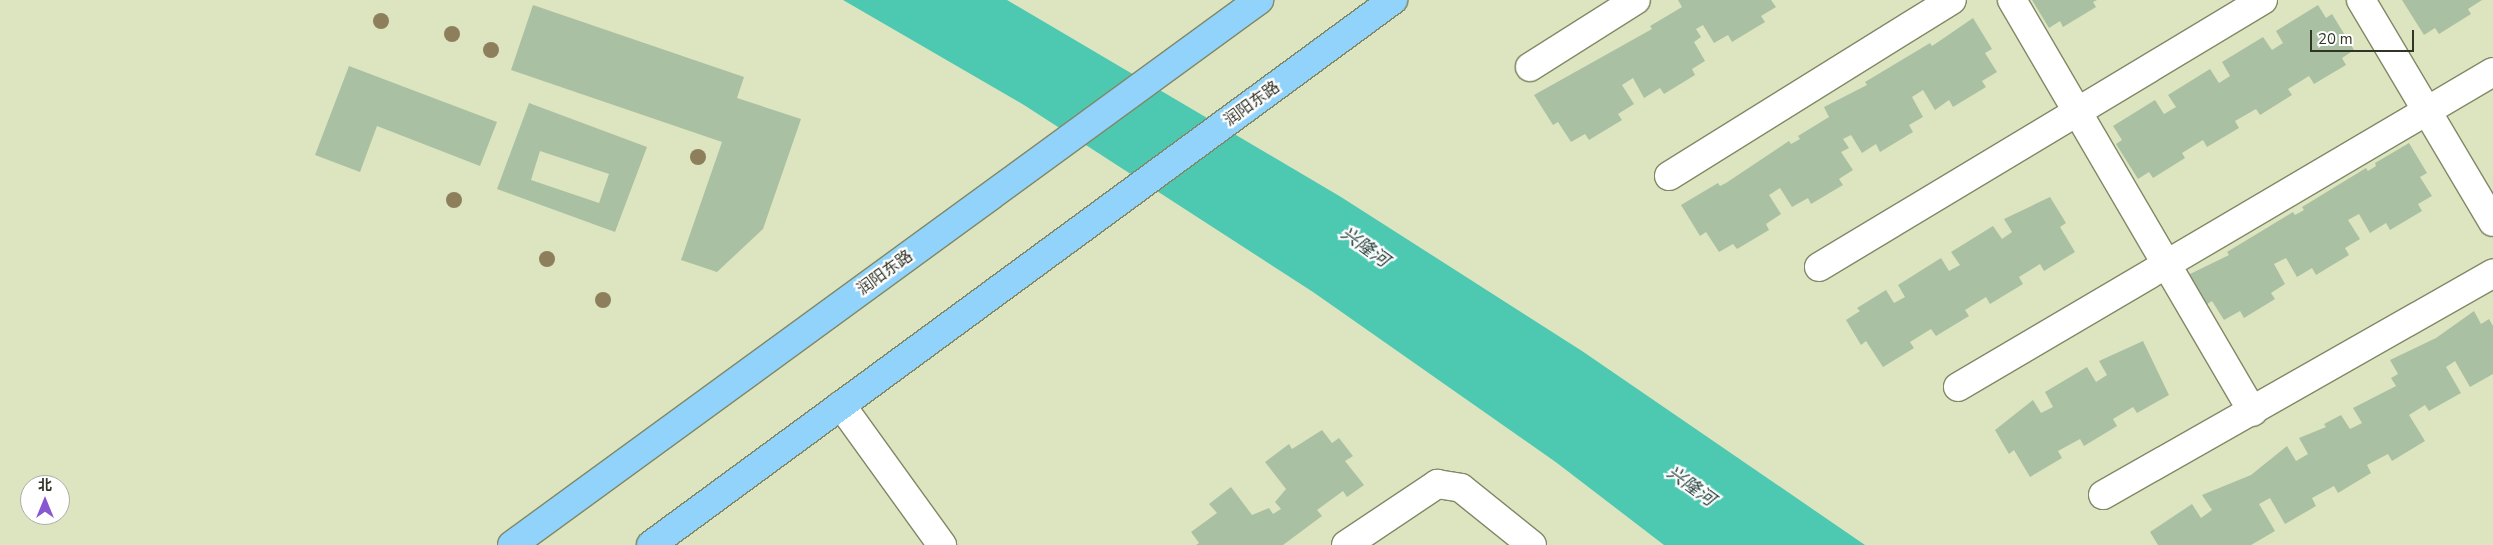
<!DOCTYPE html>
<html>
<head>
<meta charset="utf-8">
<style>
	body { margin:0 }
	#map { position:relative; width:2493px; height:545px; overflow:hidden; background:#dce5c0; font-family:"Nunito Sans","Noto Sans SC",sans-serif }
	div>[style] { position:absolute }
	.water>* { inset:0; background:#4dc9b2 }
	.building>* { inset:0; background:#a9c1a2 }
	.roads { filter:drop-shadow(1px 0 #808866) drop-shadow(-1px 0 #808866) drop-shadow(0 1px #808866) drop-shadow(0 -1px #808866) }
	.minor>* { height:28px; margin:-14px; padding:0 14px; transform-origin:14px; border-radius:14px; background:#fff }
	.major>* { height:28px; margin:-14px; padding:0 14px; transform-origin:14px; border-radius:14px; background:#91d3fa }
	.trees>* { width:16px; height:16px; margin:-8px; border-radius:50%; background:#8e7f5c }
	span { translate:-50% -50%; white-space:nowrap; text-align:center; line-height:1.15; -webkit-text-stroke:4.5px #fff; paint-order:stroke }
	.street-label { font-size:16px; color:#313526 }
	.water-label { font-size:18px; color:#26413b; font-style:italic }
	.north { position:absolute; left:20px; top:475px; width:50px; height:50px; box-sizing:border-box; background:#fff; border:1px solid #adaea8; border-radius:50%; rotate:0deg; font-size:14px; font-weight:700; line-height:20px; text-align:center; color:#313526 }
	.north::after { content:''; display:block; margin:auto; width:18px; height:22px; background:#8858d1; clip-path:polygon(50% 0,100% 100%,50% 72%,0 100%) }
	.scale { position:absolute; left:2310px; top:30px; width:104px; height:22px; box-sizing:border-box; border:2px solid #313526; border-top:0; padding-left:6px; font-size:15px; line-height:18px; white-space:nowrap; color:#313526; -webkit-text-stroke:4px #fff; paint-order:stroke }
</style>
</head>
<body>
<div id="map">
	<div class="water">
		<i style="clip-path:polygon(843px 0,1007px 0,1341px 197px,1582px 351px,1865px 545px,1664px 545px,1557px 463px,1313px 292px,1024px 105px)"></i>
	</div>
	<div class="building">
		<i style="clip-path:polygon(1678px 0,1771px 0,1776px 7px,1761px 16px,1765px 22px,1732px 42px,1728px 35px,1714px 43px,1703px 25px,1696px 29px,1701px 37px,1694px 42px,1705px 61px,1692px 69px,1695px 75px,1664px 94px,1660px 88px,1644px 98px,1633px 78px,1622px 85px,1634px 104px,1618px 114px,1622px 120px,1589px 140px,1585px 134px,1571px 142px,1558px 122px,1553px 125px,1534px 95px,1652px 29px,1650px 26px,1682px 7px)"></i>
		<i style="clip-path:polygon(2032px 0,2097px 0,2093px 2px,2096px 7px,2063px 27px,2060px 21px,2049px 28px)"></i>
		<i style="clip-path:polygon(2402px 0,2482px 0,2468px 9px,2471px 14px,2439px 34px,2435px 28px,2424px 35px)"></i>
		<i style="clip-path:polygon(533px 5px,744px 77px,737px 98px,801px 119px,763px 229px,717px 272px,681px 260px,722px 142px,511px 70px)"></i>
		<i style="clip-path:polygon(2318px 5px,2326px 18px,2332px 14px,2354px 50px,2342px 58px,2346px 65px,2314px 84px,2309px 76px,2288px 89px,2292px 95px,2260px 115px,2256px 109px,2235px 121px,2239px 128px,2207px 147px,2203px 140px,2182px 153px,2185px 158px,2153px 178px,2149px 172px,2138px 179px,2116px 144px,2122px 140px,2113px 126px,2155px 100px,2164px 114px,2176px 107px,2168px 95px,2210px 69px,2219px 83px,2230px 76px,2222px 62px,2263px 37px,2272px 50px,2283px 43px,2276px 31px)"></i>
		<i style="clip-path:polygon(1973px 18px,1992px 49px,1985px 53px,1997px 72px,1982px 81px,1986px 87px,1953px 107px,1949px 100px,1935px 110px,1923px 90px,1912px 97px,1923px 117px,1909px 125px,1913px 132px,1880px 152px,1876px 144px,1862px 153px,1851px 135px,1843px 139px,1849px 148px,1841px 152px,1853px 170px,1839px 179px,1843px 185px,1811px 204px,1808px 198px,1792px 207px,1780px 188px,1769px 195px,1781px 214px,1766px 224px,1769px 230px,1737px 249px,1733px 244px,1719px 252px,1706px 232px,1700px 236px,1681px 205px,1718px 183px,1720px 186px,1726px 183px,1789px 141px,1791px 144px,1800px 139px,1798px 136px,1829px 117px,1824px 107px,1867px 85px,1865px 82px,1930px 43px,1932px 46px,1941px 40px)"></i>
		<i style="clip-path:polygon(349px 66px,497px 122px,480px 166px,377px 126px,360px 172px,315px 155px)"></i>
		<i style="clip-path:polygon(evenodd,529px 103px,647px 147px,615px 232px,497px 189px,529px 103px,540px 151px,609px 174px,599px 203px,531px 180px,540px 151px)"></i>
		<i style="clip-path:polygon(2409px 143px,2427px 173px,2420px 177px,2432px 196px,2418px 204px,2422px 211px,2390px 230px,2386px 223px,2370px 233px,2359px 214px,2348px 220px,2360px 239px,2345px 248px,2349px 255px,2316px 275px,2312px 268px,2297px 277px,2286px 258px,2274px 264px,2285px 284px,2271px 293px,2275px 299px,2244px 318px,2240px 311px,2224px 320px,2212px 301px,2206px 305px,2188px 275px,2229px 255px,2227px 252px,2293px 212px,2295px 215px,2304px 210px,2302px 207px,2366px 168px,2368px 171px,2376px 166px,2375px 163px)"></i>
		<i style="clip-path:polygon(2050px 197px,2066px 223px,2060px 227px,2075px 252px,2044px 271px,2040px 264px,2019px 277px,2023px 284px,1990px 304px,1986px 297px,1965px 310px,1969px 316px,1936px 336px,1931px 329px,1910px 342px,1914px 348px,1883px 367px,1866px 341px,1861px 345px,1846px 320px,1860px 311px,1857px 308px,1886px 290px,1894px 303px,1905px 297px,1898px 285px,1941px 258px,1949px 271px,1960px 265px,1951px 252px,1993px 226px,2002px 239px,2012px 232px,2004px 219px)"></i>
		<i style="clip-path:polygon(2474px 311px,2481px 324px,2489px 319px,2493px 326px,2493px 374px,2470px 387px,2455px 361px,2446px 367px,2461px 393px,2429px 411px,2425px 405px,2409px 415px,2425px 441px,2392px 461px,2388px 454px,2367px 465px,2371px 473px,2338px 493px,2334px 486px,2312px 498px,2316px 506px,2285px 524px,2270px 498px,2259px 504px,2275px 531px,2251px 545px,2158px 545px,2150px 532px,2192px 504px,2201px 518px,2212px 510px,2202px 495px,2251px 475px,2287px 446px,2296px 461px,2308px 454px,2299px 438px,2326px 427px,2324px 424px,2341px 415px,2350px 429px,2362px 423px,2353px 408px,2396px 386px,2391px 378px,2398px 374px,2390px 360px,2436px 338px)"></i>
		<i style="clip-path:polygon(2143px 341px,2169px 395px,2137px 413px,2133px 407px,2113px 419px,2117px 426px,2084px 446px,2080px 439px,2058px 451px,2062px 458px,2030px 477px,2014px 450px,2009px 454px,1995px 430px,2033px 400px,2041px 413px,2053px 407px,2045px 392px,2087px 367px,2096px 382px,2107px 375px,2099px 361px)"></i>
		<i style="clip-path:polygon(1322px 430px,1332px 443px,1339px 438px,1353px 456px,1345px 461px,1364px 485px,1347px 497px,1343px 491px,1317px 510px,1322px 516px,1283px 545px,1196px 545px,1199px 543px,1191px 532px,1217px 513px,1209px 504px,1231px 487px,1252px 515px,1269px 508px,1273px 514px,1281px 509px,1275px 502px,1286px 489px,1265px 462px,1289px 444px,1292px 449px)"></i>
	</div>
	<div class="roads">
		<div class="minor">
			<i style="left:2012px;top:0;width:477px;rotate:59.7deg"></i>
			<i style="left:2361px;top:0;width:258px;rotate:59.3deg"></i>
			<i style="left:1530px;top:67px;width:125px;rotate:-32.3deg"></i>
			<i style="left:1669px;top:176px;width:333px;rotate:-31.9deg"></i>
			<i style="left:1819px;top:267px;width:518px;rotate:-31.02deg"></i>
			<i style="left:1958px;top:387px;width:621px;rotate:-30.49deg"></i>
			<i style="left:841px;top:405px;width:173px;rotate:54.2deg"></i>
			<i style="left:2103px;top:495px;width:449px;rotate:-29.6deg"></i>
			<i style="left:1346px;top:545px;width:110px;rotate:-33.8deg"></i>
			<i style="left:1437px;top:484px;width:24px;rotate:9deg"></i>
			<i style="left:1461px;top:488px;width:91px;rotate:38.8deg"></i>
		</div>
		<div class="major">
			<i style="left:512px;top:545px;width:925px;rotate:-36.11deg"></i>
			<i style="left:651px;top:545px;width:921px;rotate:-36.3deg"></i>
		</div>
	</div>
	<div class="trees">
		<i style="left:381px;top:21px"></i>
		<i style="left:452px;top:34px"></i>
		<i style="left:491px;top:50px"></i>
		<i style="left:698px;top:157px"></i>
		<i style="left:454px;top:200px"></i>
		<i style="left:547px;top:259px"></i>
		<i style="left:603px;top:300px"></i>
	</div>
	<div class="street-label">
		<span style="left:1252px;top:104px;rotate:-36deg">润阳东路</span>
		<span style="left:885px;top:273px;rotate:-36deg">润阳东路</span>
	</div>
	<div class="water-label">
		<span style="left:1365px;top:247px;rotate:36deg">兴隆河</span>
		<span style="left:1691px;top:486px;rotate:36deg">兴隆河</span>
	</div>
	<div class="north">北</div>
	<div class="scale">20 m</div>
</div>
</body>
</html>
